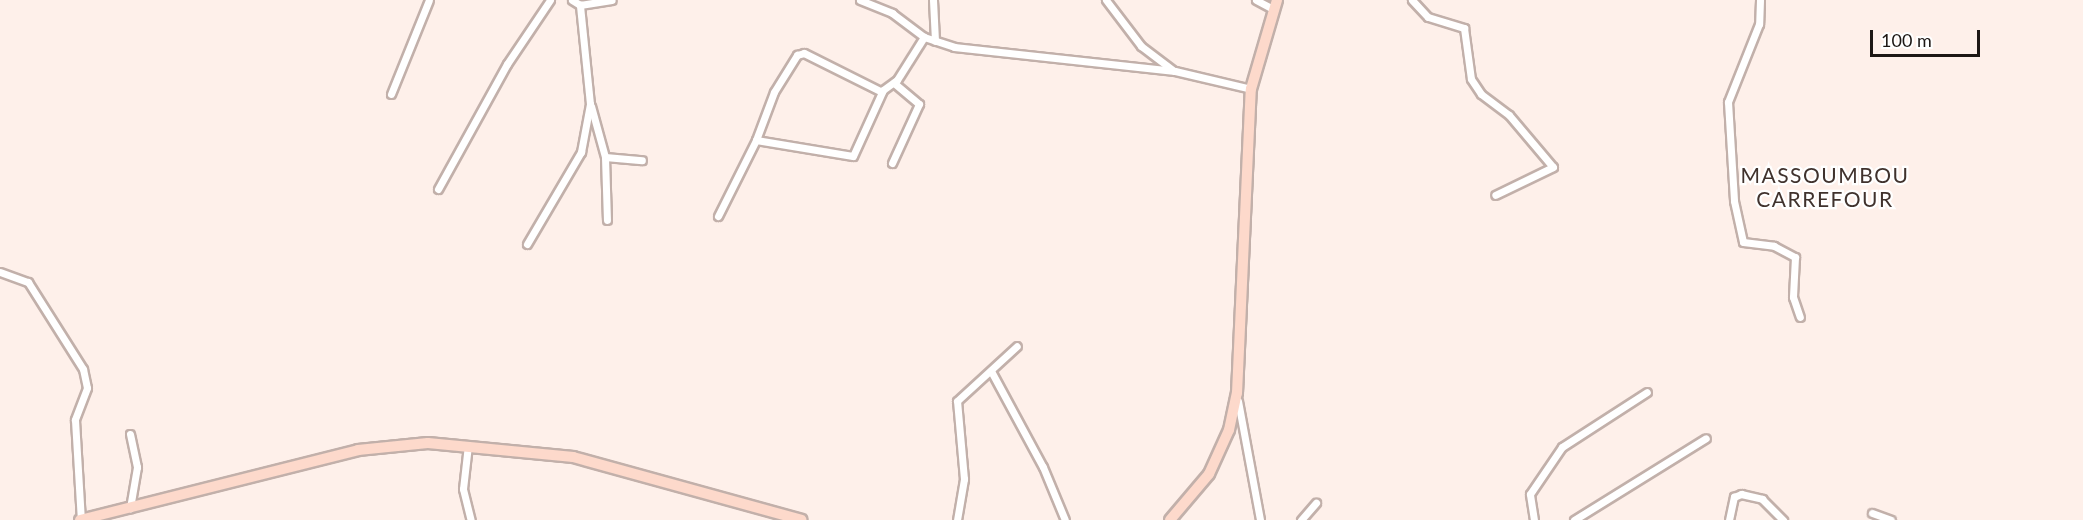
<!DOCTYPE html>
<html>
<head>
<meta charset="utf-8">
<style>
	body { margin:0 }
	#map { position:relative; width:2083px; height:520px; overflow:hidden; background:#fef0ea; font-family:Lato,sans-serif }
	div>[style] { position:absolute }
	.roads { filter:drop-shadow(2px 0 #c2b0aa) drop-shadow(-2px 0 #c2b0aa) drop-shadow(0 2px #c2b0aa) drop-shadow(0 -2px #c2b0aa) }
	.minor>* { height:7px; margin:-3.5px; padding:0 3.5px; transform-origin:3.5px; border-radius:3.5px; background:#fff }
	.primary>* { height:10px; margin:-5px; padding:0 5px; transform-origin:5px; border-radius:5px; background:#fdd9cb }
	span { translate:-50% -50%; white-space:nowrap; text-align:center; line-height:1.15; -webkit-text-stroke:4.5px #fff; paint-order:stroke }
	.quarter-label { font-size:21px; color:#40322d; letter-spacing:1.5px }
	.scale { position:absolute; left:1870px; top:30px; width:110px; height:27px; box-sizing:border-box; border:3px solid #1d1714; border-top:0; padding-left:8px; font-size:18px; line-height:21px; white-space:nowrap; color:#1d1714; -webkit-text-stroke:4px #fff; paint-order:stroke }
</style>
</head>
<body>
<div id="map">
	<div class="roads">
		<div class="minor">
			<i style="left:572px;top:0;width:9px;rotate:32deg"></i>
			<i style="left:580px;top:5px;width:32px;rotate:-9deg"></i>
			<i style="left:860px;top:0;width:35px;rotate:22deg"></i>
			<i style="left:892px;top:13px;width:40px;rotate:37deg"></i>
			<i style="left:924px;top:37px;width:32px;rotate:18deg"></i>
			<i style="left:954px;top:47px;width:222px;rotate:6.2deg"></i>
			<i style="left:1175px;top:71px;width:78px;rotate:13.3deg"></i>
			<i style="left:933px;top:0;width:41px;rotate:87.2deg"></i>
			<i style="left:1106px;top:0;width:58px;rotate:52.7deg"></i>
			<i style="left:1141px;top:46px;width:41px;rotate:37.1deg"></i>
			<i style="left:1256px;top:0;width:19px;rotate:28deg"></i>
			<i style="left:1412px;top:0;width:23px;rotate:47deg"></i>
			<i style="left:1428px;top:17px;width:38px;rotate:17deg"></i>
			<i style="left:1464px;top:28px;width:51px;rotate:82.2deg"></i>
			<i style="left:1471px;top:79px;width:18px;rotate:56deg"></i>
			<i style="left:1481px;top:94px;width:35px;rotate:37deg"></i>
			<i style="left:1509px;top:115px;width:68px;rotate:49.8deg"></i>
			<i style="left:1553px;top:167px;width:64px;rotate:154.2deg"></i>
			<i style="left:1760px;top:0;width:24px;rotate:92deg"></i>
			<i style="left:1759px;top:24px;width:84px;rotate:111.7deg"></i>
			<i style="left:1728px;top:102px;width:99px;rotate:86.5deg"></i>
			<i style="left:1734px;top:201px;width:42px;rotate:77.6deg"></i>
			<i style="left:1743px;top:242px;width:31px;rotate:7deg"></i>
			<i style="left:1774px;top:246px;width:24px;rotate:28deg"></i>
			<i style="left:1795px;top:257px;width:40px;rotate:92.9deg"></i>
			<i style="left:1793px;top:297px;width:21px;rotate:71deg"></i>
			<i style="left:391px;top:94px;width:101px;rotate:-68deg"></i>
			<i style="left:591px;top:106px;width:53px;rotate:74.6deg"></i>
			<i style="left:605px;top:157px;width:63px;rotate:88.2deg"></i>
			<i style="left:756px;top:140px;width:51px;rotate:-69.4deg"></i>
			<i style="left:774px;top:92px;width:44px;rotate:-58.1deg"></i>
			<i style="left:797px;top:55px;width:7px;rotate:-16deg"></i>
			<i style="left:804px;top:53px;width:87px;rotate:26.6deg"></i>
			<i style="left:605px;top:157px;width:37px;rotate:5deg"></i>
			<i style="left:892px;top:163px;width:65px;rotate:-65.4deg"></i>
			<i style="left:919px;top:104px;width:33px;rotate:-140deg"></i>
			<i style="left:438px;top:189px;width:143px;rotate:-61.1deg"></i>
			<i style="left:507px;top:64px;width:77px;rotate:-56.1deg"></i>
			<i style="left:718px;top:216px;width:85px;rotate:-63.4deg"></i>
			<i style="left:756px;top:140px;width:98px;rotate:9.4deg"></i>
			<i style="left:853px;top:156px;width:72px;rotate:-65.6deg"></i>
			<i style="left:883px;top:90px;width:17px;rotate:-36deg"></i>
			<i style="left:897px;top:80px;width:51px;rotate:-57.9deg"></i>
			<i style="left:527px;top:244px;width:107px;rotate:-59.6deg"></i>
			<i style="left:581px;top:152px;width:49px;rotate:-79.4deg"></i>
			<i style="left:590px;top:104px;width:100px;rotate:-95.8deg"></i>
			<i style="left:0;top:272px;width:30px;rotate:20deg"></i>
			<i style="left:28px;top:282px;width:103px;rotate:57.7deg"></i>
			<i style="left:83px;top:369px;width:19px;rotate:78deg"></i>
			<i style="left:87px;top:388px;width:34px;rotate:111deg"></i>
			<i style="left:75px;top:420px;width:100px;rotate:86.6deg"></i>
			<i style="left:991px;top:371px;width:109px;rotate:61.6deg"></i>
			<i style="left:1043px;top:467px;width:57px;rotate:67.5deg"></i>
			<i style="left:1238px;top:401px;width:121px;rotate:79.5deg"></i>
			<i style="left:130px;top:434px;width:34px;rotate:78deg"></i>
			<i style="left:137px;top:467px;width:42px;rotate:99.7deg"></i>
			<i style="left:468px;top:445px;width:44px;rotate:96.5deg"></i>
			<i style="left:463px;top:489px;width:32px;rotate:76deg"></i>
			<i style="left:1872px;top:513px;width:20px;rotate:20deg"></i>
			<i style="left:957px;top:520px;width:42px;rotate:-80.3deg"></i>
			<i style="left:964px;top:479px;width:78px;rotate:-95.1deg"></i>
			<i style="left:957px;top:401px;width:81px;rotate:-42.5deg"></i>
			<i style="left:1301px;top:520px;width:23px;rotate:-49deg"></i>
			<i style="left:1534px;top:520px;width:26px;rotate:-99deg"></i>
			<i style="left:1530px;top:494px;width:57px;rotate:-55.8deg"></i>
			<i style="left:1562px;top:447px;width:101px;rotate:-32.9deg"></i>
			<i style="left:1574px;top:520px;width:155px;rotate:-31.8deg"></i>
			<i style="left:1729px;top:520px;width:24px;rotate:-78deg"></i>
			<i style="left:1734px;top:497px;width:8px;rotate:-23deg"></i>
			<i style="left:1741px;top:494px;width:22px;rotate:13deg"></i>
			<i style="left:1762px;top:499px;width:30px;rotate:45deg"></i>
		</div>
		<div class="primary">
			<i style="left:80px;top:520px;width:287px;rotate:-14.1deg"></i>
			<i style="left:358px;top:450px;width:70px;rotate:-5.7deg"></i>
			<i style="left:428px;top:443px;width:146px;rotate:5.5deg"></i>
			<i style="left:573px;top:457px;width:237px;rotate:15.4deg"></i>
			<i style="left:1170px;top:520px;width:60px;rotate:-49.7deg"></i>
			<i style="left:1209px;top:474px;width:48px;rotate:-65.6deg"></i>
			<i style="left:1229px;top:430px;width:38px;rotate:-78deg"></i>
			<i style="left:1237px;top:393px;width:304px;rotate:-87.4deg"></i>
			<i style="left:1251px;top:89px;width:93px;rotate:-73.7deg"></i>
		</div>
	</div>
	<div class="quarter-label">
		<span style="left:1825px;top:187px">MASSOUMBOU<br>CARREFOUR</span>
	</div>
	<div class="scale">100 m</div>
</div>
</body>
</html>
